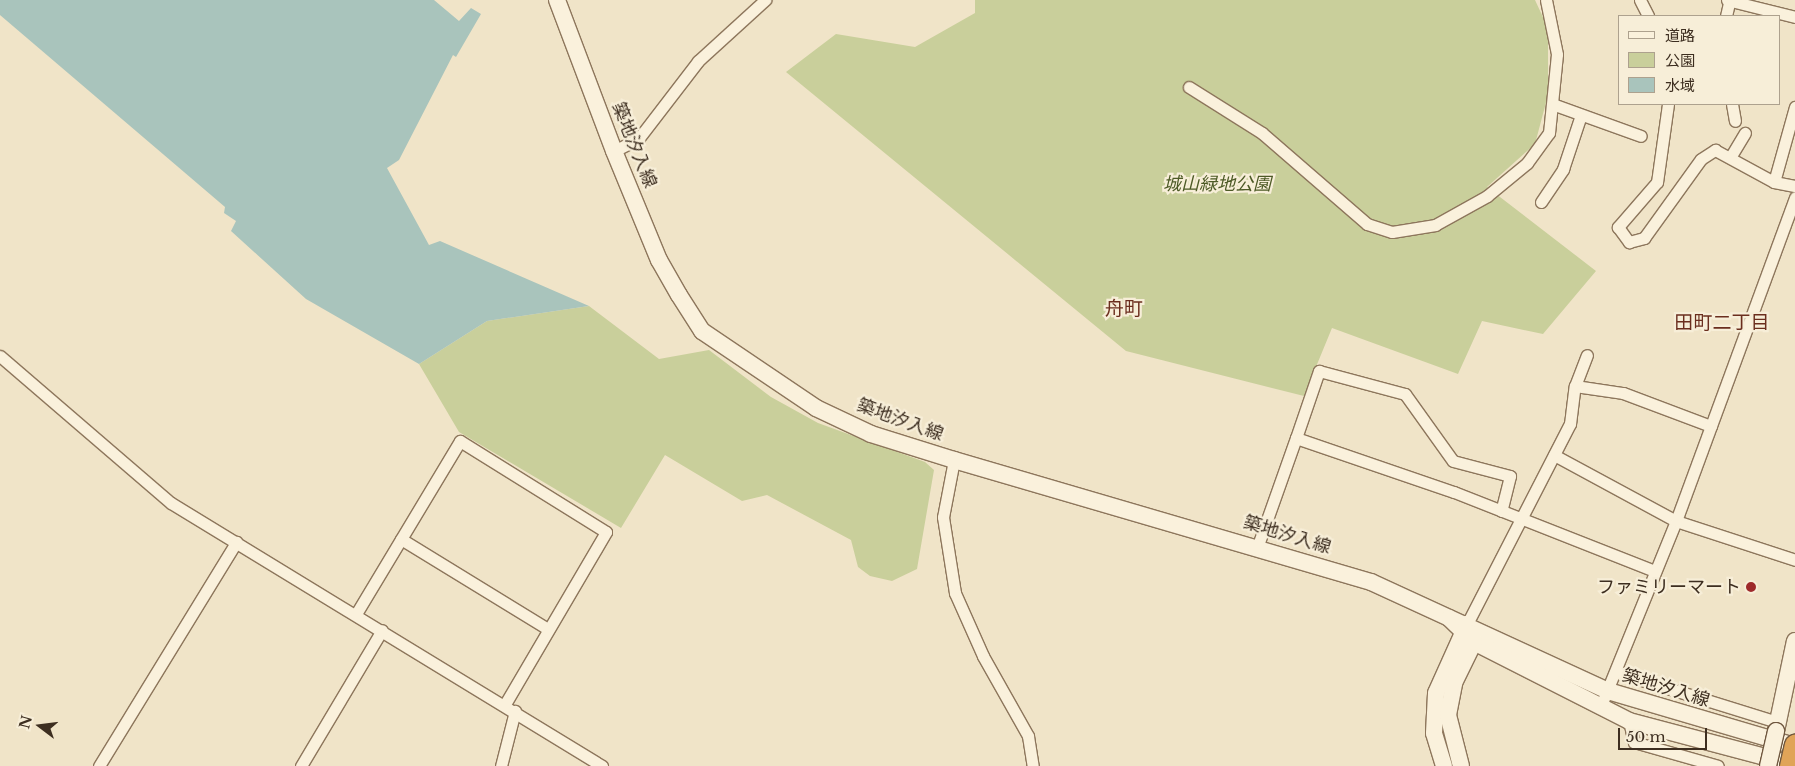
<!DOCTYPE html>
<html>
<head>
<meta charset="utf-8">
<style>
	body { margin:0 }
	#map { position:relative; width:1795px; height:766px; overflow:hidden; background:#f0e4c8; font-family:"Libre Baskerville","Noto Sans JP",serif }
	div>[style] { position:absolute }
	.green>* { inset:0; background:#c9cf9b }
	.water>* { inset:0; background:#a9c4bc }
	.roads { filter:drop-shadow(1px 0 #8d765c) drop-shadow(-1px 0 #8d765c) drop-shadow(0 1px #8d765c) drop-shadow(0 -1px #8d765c) }
	.street>* { height:11px; margin:-5.5px; padding:0 5.5px; transform-origin:5.5px; border-radius:5.5px; background:#faf1dc }
	.secondary>* { height:16px; margin:-8px; padding:0 8px; transform-origin:8px; border-radius:8px; background:#faf1dc }
	.bridges { filter:drop-shadow(1px 0 #6f573f) drop-shadow(-1px 0 #6f573f) drop-shadow(0 1px #6f573f) drop-shadow(0 -1px #6f573f) }
	.secondary-bridge>* { height:16px; margin:-8px; padding:0 8px; transform-origin:8px; border-radius:8px; background:#faf1dc }
	.highway-bridge>* { height:21px; margin:-10.5px; padding:0 10.5px; transform-origin:10.5px; border-radius:10.5px; background:#e0a458 }
	.dots>* { width:14px; height:14px; translate:-50% -50%; box-sizing:border-box; border:2px solid #f7eed8; border-radius:50% }
	span { translate:-50% -50%; white-space:nowrap; text-align:center; line-height:1.15; -webkit-text-stroke:4.5px #f7eed8; paint-order:stroke }
	.street-label { font-size:18px; color:#3d2e20 }
	.park-label { font-size:18px; color:#4d5a26; font-style:italic }
	.poi-label { font-size:18px; color:#3d2e20 }
	.right { translate:-100% -50%; text-align:right }
	.neighbourhood-label { font-size:19px; color:#6b2e1e }
	.legend { position:absolute; left:1618px; top:15px; width:162px; height:90px; box-sizing:border-box; background:#f7eed8; border:1px solid #ada18e; margin:0; padding:6px 9px; list-style:none; font-size:15px; color:#3d2e20 }
	.legend li { display:flex; align-items:center; gap:10px; height:25px }
	.legend b { width:25px; border:1px solid #ada18e }
	.north { position:absolute; left:15px; top:701px; width:50px; height:50px; -webkit-text-stroke:4px #f7eed8; paint-order:stroke; rotate:285deg; font-size:14px; font-weight:700; line-height:20px; text-align:center; color:#3d2e20 }
	.north::after { content:''; display:block; margin:auto; width:18px; height:22px; background:#3d2e20; clip-path:polygon(50% 0,100% 100%,50% 72%,0 100%) }
	.scale { position:absolute; left:1618px; top:728px; width:89px; height:22px; box-sizing:border-box; border:2px solid #3d2e20; border-top:0; padding-left:6px; font-size:15px; line-height:18px; white-space:nowrap; color:#3d2e20; -webkit-text-stroke:4px #f7eed8; paint-order:stroke }
</style>
</head>
<body>
<div id="map">
	<div class="green">
		<i style="clip-path:polygon(975px 0,1535px 0,1548px 28px,1548px 95px,1535px 144px,1487px 187px,1596px 271px,1543px 334px,1482px 321px,1458px 374px,1332px 328px,1304px 396px,1126px 351px,786px 72px,836px 34px,915px 47px,975px 13px)"></i>
		<i style="clip-path:polygon(589px 306px,659px 359px,709px 350px,771px 397px,818px 423px,925px 462px,934px 470px,917px 569px,892px 581px,870px 576px,858px 567px,851px 540px,767px 495px,742px 501px,665px 455px,621px 528px,459px 432px,419px 364px,487px 321px)"></i>
	</div>
	<div class="water">
		<i style="clip-path:polygon(0 0,434px 0,459px 21px,471px 8px,481px 14px,456px 57px,453px 55px,399px 160px,387px 168px,429px 245px,440px 241px,589px 306px,487px 321px,419px 364px,306px 299px,231px 231px,236px 221px,224px 213px,225px 207px,0 15px)"></i>
	</div>
	<div class="roads">
		<div class="street">
			<i style="left:1640px;top:0;width:18px;rotate:63deg"></i>
			<i style="left:1727px;top:0;width:70px;rotate:14deg"></i>
			<i style="left:1726px;top:16px;width:13px;rotate:-77deg"></i>
			<i style="left:1189px;top:87px;width:86px;rotate:32.2deg"></i>
			<i style="left:1262px;top:133px;width:139px;rotate:40.9deg"></i>
			<i style="left:1367px;top:224px;width:26px;rotate:18deg"></i>
			<i style="left:1392px;top:232px;width:44px;rotate:-9.2deg"></i>
			<i style="left:1435px;top:225px;width:60px;rotate:-29.1deg"></i>
			<i style="left:1487px;top:196px;width:52px;rotate:-39.5deg"></i>
			<i style="left:1527px;top:163px;width:37px;rotate:-54deg"></i>
			<i style="left:1549px;top:133px;width:79px;rotate:-84.2deg"></i>
			<i style="left:1557px;top:54px;width:55px;rotate:-101.5deg"></i>
			<i style="left:1668px;top:104px;width:79px;rotate:98deg"></i>
			<i style="left:1657px;top:182px;width:60px;rotate:130.9deg"></i>
			<i style="left:1618px;top:227px;width:19px;rotate:54deg"></i>
			<i style="left:1629px;top:242px;width:16px;rotate:-15deg"></i>
			<i style="left:1644px;top:238px;width:97px;rotate:-54.2deg"></i>
			<i style="left:1701px;top:159px;width:17px;rotate:-33deg"></i>
			<i style="left:1715px;top:150px;width:67px;rotate:28.5deg"></i>
			<i style="left:1774px;top:182px;width:21px;rotate:11deg"></i>
			<i style="left:1732px;top:104px;width:17px;rotate:80deg"></i>
			<i style="left:1555px;top:105px;width:91px;rotate:19.8deg"></i>
			<i style="left:614px;top:151px;width:28px;rotate:-27deg"></i>
			<i style="left:639px;top:138px;width:97px;rotate:-52.5deg"></i>
			<i style="left:698px;top:61px;width:91px;rotate:-42.3deg"></i>
			<i style="left:1731px;top:156px;width:27px;rotate:-59deg"></i>
			<i style="left:1774px;top:182px;width:78px;rotate:-74.4deg"></i>
			<i style="left:1541px;top:202px;width:40px;rotate:-56deg"></i>
			<i style="left:1563px;top:169px;width:57px;rotate:-71.6deg"></i>
			<i style="left:0;top:356px;width:225px;rotate:40.7deg"></i>
			<i style="left:171px;top:503px;width:505px;rotate:31.39deg"></i>
			<i style="left:1575px;top:386px;width:49px;rotate:8.3deg"></i>
			<i style="left:1623px;top:393px;width:94px;rotate:20.6deg"></i>
			<i style="left:1296px;top:438px;width:71px;rotate:-71.1deg"></i>
			<i style="left:1319px;top:371px;width:89px;rotate:15deg"></i>
			<i style="left:1405px;top:394px;width:82px;rotate:54.4deg"></i>
			<i style="left:1453px;top:461px;width:59px;rotate:14.7deg"></i>
			<i style="left:1510px;top:476px;width:36px;rotate:104deg"></i>
			<i style="left:1554px;top:455px;width:139px;rotate:28.4deg"></i>
			<i style="left:1676px;top:521px;width:125px;rotate:18.1deg"></i>
			<i style="left:954px;top:460px;width:58px;rotate:100.9deg"></i>
			<i style="left:943px;top:517px;width:77px;rotate:81deg"></i>
			<i style="left:955px;top:593px;width:69px;rotate:66deg"></i>
			<i style="left:983px;top:656px;width:92px;rotate:60.6deg"></i>
			<i style="left:1028px;top:736px;width:30px;rotate:81deg"></i>
			<i style="left:401px;top:539px;width:172px;rotate:31.5deg"></i>
			<i style="left:1257px;top:548px;width:117px;rotate:-70.5deg"></i>
			<i style="left:1296px;top:438px;width:167px;rotate:18.9deg"></i>
			<i style="left:1454px;top:492px;width:216px;rotate:21.5deg"></i>
			<i style="left:356px;top:614px;width:202px;rotate:-59deg"></i>
			<i style="left:460px;top:441px;width:172px;rotate:31.9deg"></i>
			<i style="left:606px;top:532px;width:199px;rotate:120.4deg"></i>
			<i style="left:1467px;top:624px;width:225px;rotate:-62.8deg"></i>
			<i style="left:1570px;top:424px;width:38px;rotate:-83deg"></i>
			<i style="left:1575px;top:386px;width:33px;rotate:-69deg"></i>
			<i style="left:1616px;top:672px;width:170px;rotate:17.2deg"></i>
			<i style="left:1600px;top:708px;width:202px;rotate:-67.9deg"></i>
			<i style="left:1676px;top:521px;width:345px;rotate:-69.8deg"></i>
			<i style="left:1629px;top:721px;width:22px;rotate:77deg"></i>
			<i style="left:1634px;top:742px;width:87px;rotate:15.9deg"></i>
			<i style="left:99px;top:766px;width:263px;rotate:-58.5deg"></i>
			<i style="left:301px;top:766px;width:158px;rotate:-59.2deg"></i>
			<i style="left:501px;top:766px;width:57px;rotate:-75.7deg"></i>
		</div>
		<div class="secondary">
			<i style="left:557px;top:0;width:161px;rotate:69.3deg"></i>
			<i style="left:614px;top:151px;width:118px;rotate:67.6deg"></i>
			<i style="left:659px;top:260px;width:40px;rotate:60.3deg"></i>
			<i style="left:679px;top:295px;width:43px;rotate:57.4deg"></i>
			<i style="left:702px;top:331px;width:138px;rotate:34deg"></i>
			<i style="left:816px;top:408px;width:61px;rotate:25.3deg"></i>
			<i style="left:871px;top:434px;width:87px;rotate:17.4deg"></i>
			<i style="left:954px;top:460px;width:434px;rotate:16.3deg"></i>
			<i style="left:1371px;top:582px;width:261px;rotate:24.7deg"></i>
			<i style="left:1608px;top:691px;width:195px;rotate:16.4deg"></i>
			<i style="left:1449px;top:618px;width:35px;rotate:44deg"></i>
			<i style="left:1474px;top:642px;width:174px;rotate:27deg"></i>
			<i style="left:1629px;top:721px;width:172px;rotate:14.8deg"></i>
			<i style="left:1776px;top:731px;width:92px;rotate:-78.1deg"></i>
			<i style="left:1444px;top:766px;width:34px;rotate:-107deg"></i>
			<i style="left:1434px;top:733px;width:40px;rotate:-87.1deg"></i>
			<i style="left:1436px;top:693px;width:76px;rotate:-65.8deg"></i>
			<i style="left:1461px;top:766px;width:53px;rotate:-104.3deg"></i>
			<i style="left:1448px;top:715px;width:33px;rotate:-79deg"></i>
			<i style="left:1454px;top:683px;width:46px;rotate:-64deg"></i>
			<i style="left:1474px;top:642px;width:9px;rotate:-108deg"></i>
		</div>
	</div>
	<div class="bridges">
		<div class="secondary-bridge">
			<i style="left:1768px;top:766px;width:36px;rotate:-77deg"></i>
		</div>
		<div class="highway-bridge">
			<i style="left:1790px;top:766px;width:22px;rotate:-77deg"></i>
		</div>
	</div>
	<div class="dots">
		<i style="left:1751px;top:587px;background:#9e2a2b"></i>
	</div>
	<div class="street-label">
		<span style="left:634px;top:145px;rotate:68deg">築地汐入線</span>
		<span style="left:900px;top:420px;rotate:20deg">築地汐入線</span>
		<span style="left:1287px;top:535px;rotate:17deg">築地汐入線</span>
		<span style="left:1666px;top:688px;rotate:17deg">築地汐入線</span>
	</div>
	<div class="park-label">
		<span style="left:1217px;top:184px">城山緑地公園</span>
	</div>
	<div class="poi-label">
		<span class="right" style="left:1741px;top:587px">ファミリーマート</span>
	</div>
	<div class="neighbourhood-label">
		<span style="left:1124px;top:309px">舟町</span>
		<span style="left:1722px;top:323px">田町二丁目</span>
	</div>
	<ul class="legend">
	<li><b style="height:6px;background:#faf1dc"></b>道路</li>
	<li><b style="height:14px;background:#c9cf9b"></b>公園</li>
	<li><b style="height:14px;background:#a9c4bc"></b>水域</li>
	</ul>
	<div class="north">N</div>
	<div class="scale">50 m</div>
</div>
</body>
</html>
